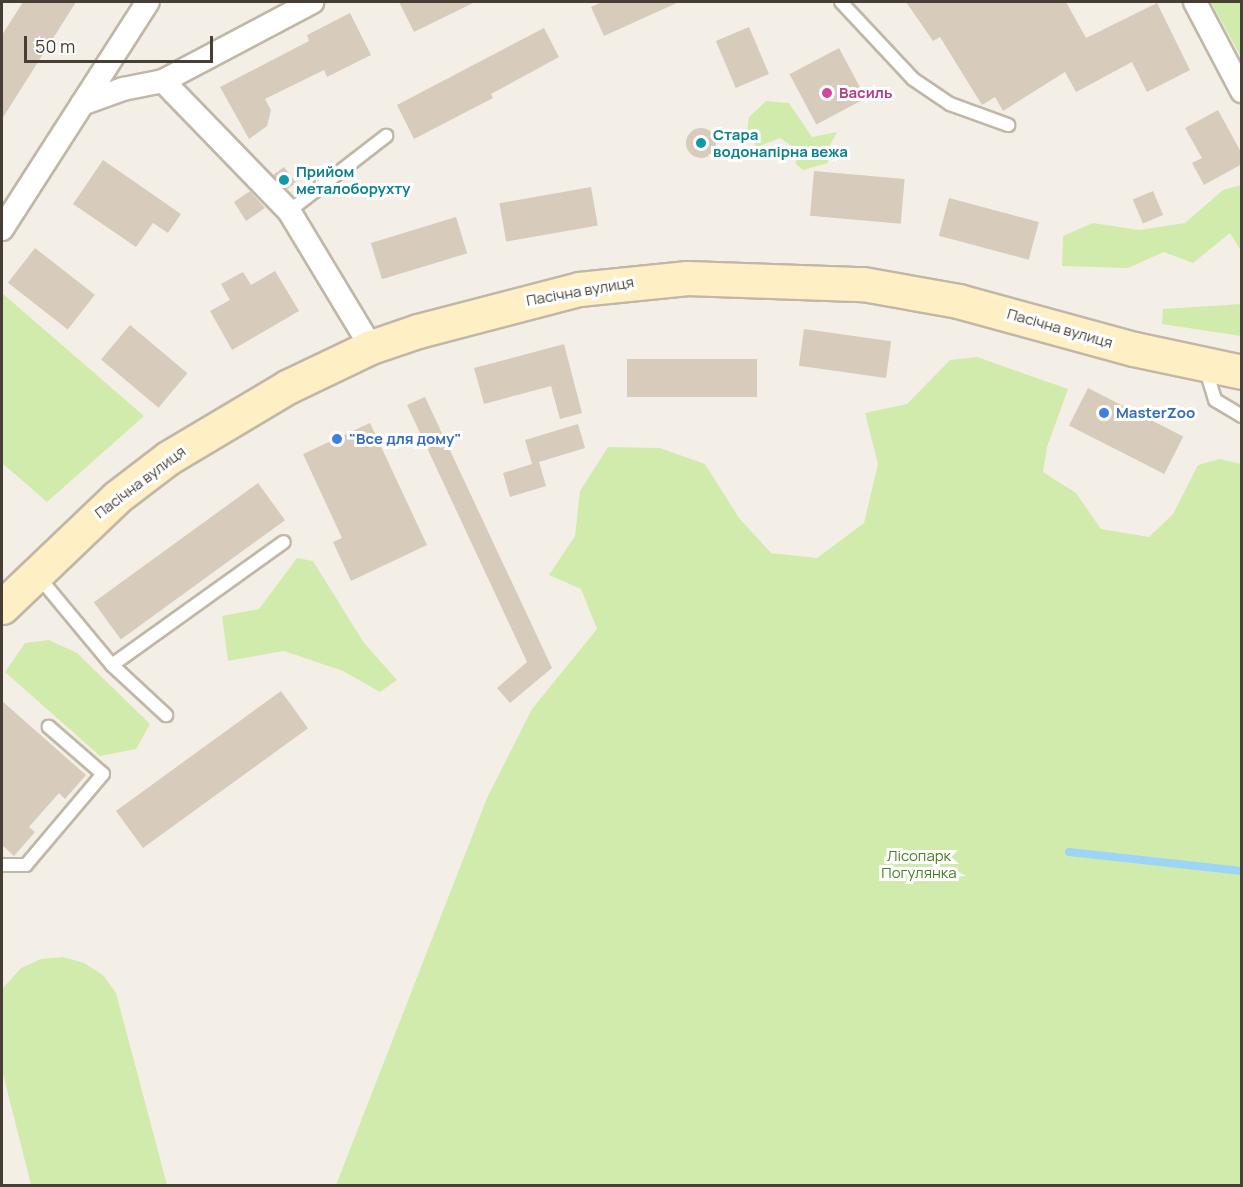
<!DOCTYPE html>
<html>
<head>
<meta charset="utf-8">
<style>
	body { margin:0 }
	#map { position:relative; width:1243px; height:1187px; overflow:hidden; background:#f4efe6; font-family:Manrope,sans-serif }
	div>[style] { position:absolute }
	.green>* { inset:0; background:#d1ebac }
	.stream>* { height:8px; margin:-4px; padding:0 4px; transform-origin:4px; border-radius:4px; background:#9ed4f5 }
	.building>* { inset:0; background:#d7cbbb; transform-origin:0 0 }
	.round { border-radius:50% }
	.roads { filter:drop-shadow(2px 0 #c0b7a8) drop-shadow(-2px 0 #c0b7a8) drop-shadow(0 2px #c0b7a8) drop-shadow(0 -2px #c0b7a8) }
	.lane>* { height:12px; margin:-6px; padding:0 6px; transform-origin:6px; border-radius:6px; background:#fff }
	.street>* { height:22px; margin:-11px; padding:0 11px; transform-origin:11px; border-radius:11px; background:#fff }
	.secondary>* { height:33px; margin:-16.5px; padding:0 16.5px; transform-origin:16.5px; border-radius:16.5px; background:#ffefc5 }
	.dots>* { width:16px; height:16px; translate:-50% -50%; box-sizing:border-box; border:3px solid #fff; border-radius:50% }
	span { translate:-50% -50%; white-space:nowrap; text-align:center; line-height:1.15; -webkit-text-stroke:6px #fff; paint-order:stroke }
	.hotel-label { font-size:15px; color:#b23c85; font-weight:700 }
	.left { translate:0 -50%; text-align:left }
	.culture-label { font-size:15px; color:#0d838f; font-weight:700 }
	.street-label { font-size:15px; color:#473f35 }
	.shop-label { font-size:15px; color:#366cbe; font-weight:700 }
	.park-label { font-size:15px; color:#497d24 }
	.frame { position:absolute; inset:0; border:3px solid #473f35; pointer-events:none }
	.scale { position:absolute; left:24px; top:36px; width:189px; height:27px; box-sizing:border-box; border:3px solid #473f35; border-top:0; padding-left:8px; font-size:18px; line-height:21px; white-space:nowrap; color:#473f35; -webkit-text-stroke:4px #fff; paint-order:stroke }
</style>
</head>
<body>
<div id="map">
	<div class="green">
		<i style="clip-path:polygon(1211px 2px,1241px 2px,1241px 57px)"></i>
		<i style="clip-path:polygon(766px 101px,789px 103px,812px 137px,837px 132px,828px 149px,828px 163px,803px 170px,796px 164px,795px 148px,780px 138px,757px 147px,747px 132px,749px 117px)"></i>
		<i style="clip-path:polygon(1241px 185px,1241px 251px,1230px 233px,1193px 263px,1164px 252px,1128px 268px,1062px 266px,1063px 236px,1093px 223px,1139px 230px,1185px 223px,1223px 190px)"></i>
		<i style="clip-path:polygon(2px 293px,144px 416px,47px 502px,2px 463px)"></i>
		<i style="clip-path:polygon(1241px 304px,1241px 336px,1162px 324px,1163px 309px)"></i>
		<i style="clip-path:polygon(977px 357px,1068px 389px,1047px 447px,1043px 472px,1076px 493px,1101px 529px,1149px 537px,1173px 514px,1198px 465px,1220px 459px,1241px 464px,1241px 1185px,336px 1185px,487px 798px,532px 709px,597px 629px,581px 589px,549px 575px,575px 536px,580px 491px,608px 447px,660px 448px,705px 464px,739px 518px,771px 553px,817px 558px,864px 523px,878px 464px,865px 413px,907px 404px,950px 360px)"></i>
		<i style="clip-path:polygon(297px 558px,313px 561px,364px 643px,397px 680px,380px 692px,343px 671px,284px 651px,228px 661px,222px 616px,259px 609px)"></i>
		<i style="clip-path:polygon(49px 640px,77px 653px,150px 724px,136px 749px,100px 756px,5px 672px,25px 643px)"></i>
		<i style="clip-path:polygon(63px 957px,84px 963px,103px 975px,116px 993px,167px 1185px,31px 1185px,2px 1070px,2px 989px,21px 968px,41px 959px)"></i>
	</div>
	<div class="stream">
		<i style="left:1069px;top:852px;width:174px;rotate:6.3deg"></i>
	</div>
	<div class="building">
		<i style="clip-path:polygon(23px 2px,76px 2px,2px 119px,2px 35px)"></i>
		<i style="clip-path:polygon(399px 2px,475px 2px,414px 32px)"></i>
		<i style="clip-path:polygon(602px 2px,679px 2px,604px 36px,591px 7px)"></i>
		<i style="clip-path:polygon(906px 2px,1066px 2px,1086px 38px,1157px 3px,1190px 70px,1147px 92px,1132px 62px,1076px 92px,1065px 72px,1003px 111px,995px 97px,982px 105px,940px 37px,933px 41px)"></i>
		<i style="clip-path:polygon(350px 13px,371px 55px,327px 77px,324px 70px,265px 99px,271px 110px,267px 126px,249px 139px,220px 87px,309px 41px,307px 35px)"></i>
		<i style="left:749px;top:27px;width:51px;height:36px;rotate:67deg"></i>
		<i style="clip-path:polygon(544px 28px,559px 57px,491px 94px,493px 98px,414px 139px,397px 105px)"></i>
		<i style="left:839px;top:48px;width:57px;height:56px;rotate:62deg"></i>
		<i style="clip-path:polygon(1218px 110px,1242px 154px,1242px 164px,1204px 185px,1192px 163px,1202px 158px,1185px 128px)"></i>
		<i class="round" style="left:686px;top:128px;width:30px;height:30px"></i>
		<i style="clip-path:polygon(103px 160px,181px 214px,168px 233px,153px 223px,136px 247px,73px 204px)"></i>
		<i style="clip-path:polygon(284px 167px,296px 183px,287px 189px,273px 175px)"></i>
		<i style="left:814px;top:171px;width:91px;height:45px;rotate:5deg"></i>
		<i style="left:591px;top:187px;width:39px;height:93px;rotate:80deg"></i>
		<i style="clip-path:polygon(250px 191px,265px 208px,246px 221px,234px 202px)"></i>
		<i style="left:1153px;top:191px;width:26px;height:22px;rotate:67deg"></i>
		<i style="left:949px;top:198px;width:93px;height:39px;rotate:15deg"></i>
		<i style="left:456px;top:217px;width:38px;height:89px;rotate:73deg"></i>
		<i style="left:35px;top:248px;width:76px;height:44px;rotate:38deg"></i>
		<i style="clip-path:polygon(275px 271px,299px 311px,232px 350px,210px 311px,230px 300px,221px 284px,243px 272px,251px 285px)"></i>
		<i style="left:130px;top:325px;width:75px;height:45px;rotate:40deg"></i>
		<i style="left:804px;top:329px;width:88px;height:37px;rotate:8deg"></i>
		<i style="clip-path:polygon(564px 344px,582px 413px,560px 419px,551px 386px,484px 404px,474px 368px)"></i>
		<i style="left:757px;top:359px;width:38px;height:130px;rotate:90deg"></i>
		<i style="left:1088px;top:388px;width:107px;height:42px;rotate:27deg"></i>
		<i style="clip-path:polygon(425px 397px,552px 668px,510px 703px,497px 688px,527px 662px,407px 405px)"></i>
		<i style="clip-path:polygon(370px 423px,427px 545px,351px 581px,333px 542px,342px 538px,303px 454px)"></i>
		<i style="clip-path:polygon(578px 424px,585px 448px,539px 462px,546px 486px,510px 497px,503px 473px,532px 464px,525px 440px)"></i>
		<i style="left:258px;top:483px;width:46px;height:203px;rotate:54deg"></i>
		<i style="left:281px;top:691px;width:46px;height:204px;rotate:54deg"></i>
		<i style="clip-path:polygon(2px 701px,86px 775px,65px 799px,59px 793px,29px 827px,35px 832px,14px 856px,2px 845px)"></i>
	</div>
	<div class="roads">
		<div class="lane">
			<i style="left:841px;top:2px;width:105px;rotate:46.9deg"></i>
			<i style="left:913px;top:79px;width:45px;rotate:34deg"></i>
			<i style="left:950px;top:104px;width:62px;rotate:19.9deg"></i>
			<i style="left:289px;top:211px;width:123px;rotate:-37.7deg"></i>
			<i style="left:1205px;top:367px;width:34px;rotate:73deg"></i>
			<i style="left:1215px;top:400px;width:31px;rotate:31deg"></i>
			<i style="left:38px;top:576px;width:116px;rotate:50.3deg"></i>
			<i style="left:112px;top:665px;width:211px;rotate:-35.6deg"></i>
			<i style="left:112px;top:665px;width:74px;rotate:42.8deg"></i>
			<i style="left:2px;top:865px;width:24px"></i>
			<i style="left:26px;top:865px;width:119px;rotate:-49.8deg"></i>
			<i style="left:103px;top:774px;width:72px;rotate:-139deg"></i>
		</div>
		<div class="street">
			<i style="left:1195px;top:2px;width:101px;rotate:62.2deg"></i>
			<i style="left:163px;top:81px;width:181px;rotate:45.9deg"></i>
			<i style="left:289px;top:211px;width:159px;rotate:58.9deg"></i>
			<i style="left:82px;top:104px;width:44px;rotate:-20.1deg"></i>
			<i style="left:123px;top:89px;width:41px;rotate:-11.3deg"></i>
			<i style="left:163px;top:81px;width:169px;rotate:-27.9deg"></i>
			<i style="left:2px;top:229px;width:270px;rotate:-57.3deg"></i>
		</div>
		<div class="secondary">
			<i style="left:2px;top:607px;width:159px;rotate:-43.7deg"></i>
			<i style="left:117px;top:497px;width:64px;rotate:-37.4deg"></i>
			<i style="left:168px;top:458px;width:139px;rotate:-30.8deg"></i>
			<i style="left:287px;top:387px;width:93px;rotate:-25.5deg"></i>
			<i style="left:371px;top:347px;width:50px;rotate:-18.8deg"></i>
			<i style="left:418px;top:331px;width:166px;rotate:-14.6deg"></i>
			<i style="left:579px;top:289px;width:109px;rotate:-5.8deg"></i>
			<i style="left:687px;top:278px;width:176px;rotate:2deg"></i>
			<i style="left:863px;top:284px;width:97px;rotate:10.1deg"></i>
			<i style="left:958px;top:301px;width:182px;rotate:15.3deg"></i>
			<i style="left:1134px;top:349px;width:110px;rotate:12deg"></i>
		</div>
	</div>
	<div class="dots">
		<i style="left:827px;top:93px;background:#d1479c"></i>
		<i style="left:701px;top:143px;background:#0f9aa8"></i>
		<i style="left:284px;top:180px;background:#0f9aa8"></i>
		<i style="left:1104px;top:413px;background:#3f7fe0"></i>
		<i style="left:337px;top:439px;background:#3f7fe0"></i>
	</div>
	<div class="hotel-label">
		<span class="left" style="left:839px;top:93px">Василь</span>
	</div>
	<div class="culture-label">
		<span class="left" style="left:713px;top:143px">Стара<br>водонапірна вежа</span>
		<span class="left" style="left:296px;top:180px">Прийом<br>металоборухту</span>
	</div>
	<div class="street-label">
		<span style="left:580px;top:291px;rotate:-10deg">Пасічна вулиця</span>
		<span style="left:1060px;top:328px;rotate:16deg">Пасічна вулиця</span>
		<span style="left:140px;top:482px;rotate:-37deg">Пасічна вулиця</span>
	</div>
	<div class="shop-label">
		<span class="left" style="left:1116px;top:413px">MasterZoo</span>
		<span class="left" style="left:349px;top:439px">"Все для дому"</span>
	</div>
	<div class="park-label">
		<span style="left:919px;top:864px">Лісопарк<br>Погулянка</span>
	</div>
	<div class="frame"></div>
	<div class="scale">50 m</div>
</div>
</body>
</html>
